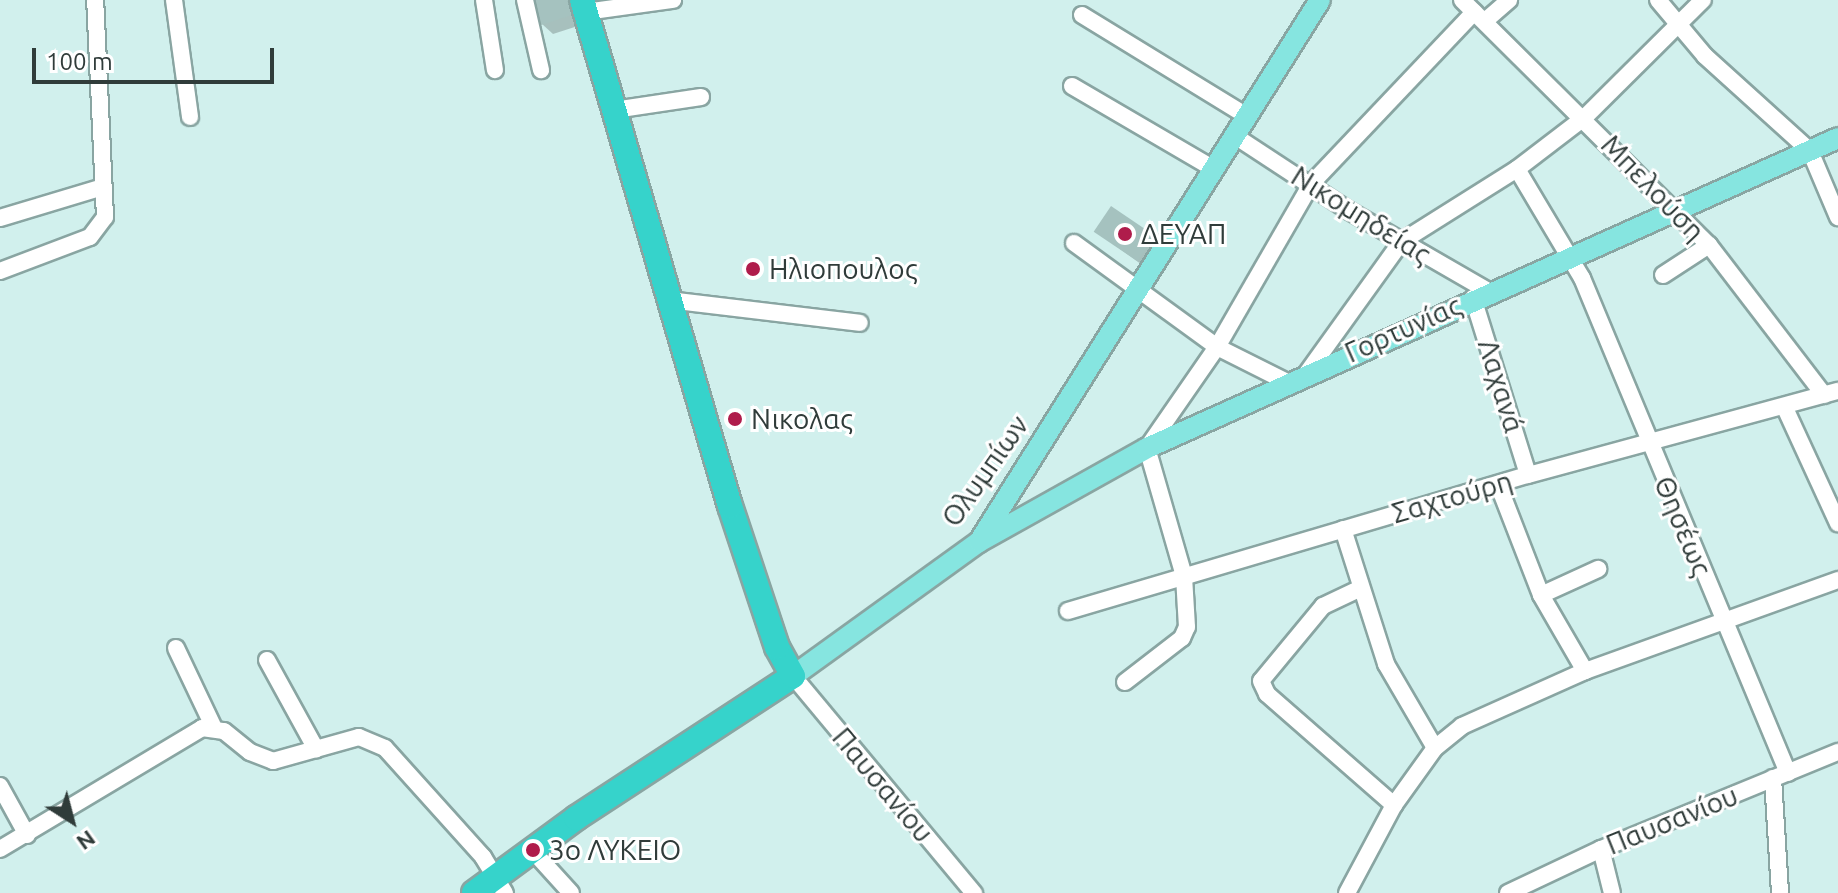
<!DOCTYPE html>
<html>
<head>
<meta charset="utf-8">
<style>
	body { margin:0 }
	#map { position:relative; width:1838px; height:893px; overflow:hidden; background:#d1f0ed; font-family:Ubuntu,sans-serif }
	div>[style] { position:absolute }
	.shadow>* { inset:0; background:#0003; transform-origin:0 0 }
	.building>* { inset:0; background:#a5c2bf; transform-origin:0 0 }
	.roads { filter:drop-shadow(2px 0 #89a5a2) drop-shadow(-2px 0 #89a5a2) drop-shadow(0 2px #89a5a2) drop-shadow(0 -2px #89a5a2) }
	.minor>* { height:16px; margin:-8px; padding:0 8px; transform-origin:8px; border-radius:8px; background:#fff }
	.major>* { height:20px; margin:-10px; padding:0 10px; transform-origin:10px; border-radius:10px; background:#86e5e0 }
	.highway>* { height:24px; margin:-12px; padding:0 12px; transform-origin:12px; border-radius:12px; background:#36d3cb }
	.dots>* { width:22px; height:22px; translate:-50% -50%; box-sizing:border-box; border:4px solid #fff; border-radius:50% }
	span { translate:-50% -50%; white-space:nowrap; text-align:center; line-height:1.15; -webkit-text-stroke:6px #fff; paint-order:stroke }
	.street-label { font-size:28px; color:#303c3a }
	.poi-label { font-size:28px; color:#303c3a }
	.left { translate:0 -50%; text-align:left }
	.north { position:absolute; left:32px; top:781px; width:80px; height:80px; -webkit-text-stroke:6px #fff; paint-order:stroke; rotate:144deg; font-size:22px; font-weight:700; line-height:32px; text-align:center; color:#303c3a }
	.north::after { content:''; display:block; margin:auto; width:28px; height:36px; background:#303c3a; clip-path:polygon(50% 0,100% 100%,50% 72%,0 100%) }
	.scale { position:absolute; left:32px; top:48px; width:242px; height:36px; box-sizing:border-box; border:4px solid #303c3a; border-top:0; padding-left:10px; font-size:24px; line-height:28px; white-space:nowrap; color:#303c3a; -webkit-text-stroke:6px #fff; paint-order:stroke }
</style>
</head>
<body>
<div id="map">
	<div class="shadow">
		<i style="clip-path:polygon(536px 0,577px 0,584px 24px,553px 34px,542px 24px)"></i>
		<i style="left:1111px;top:209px;width:62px;height:27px;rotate:36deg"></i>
	</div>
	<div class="building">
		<i style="clip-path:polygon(534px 0,571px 0,575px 14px,541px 25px)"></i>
		<i style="left:1111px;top:206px;width:53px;height:31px;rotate:34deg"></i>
	</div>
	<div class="roads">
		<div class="minor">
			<i style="left:174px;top:0;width:118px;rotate:82.2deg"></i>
			<i style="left:484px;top:0;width:71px;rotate:81.1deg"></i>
			<i style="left:525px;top:0;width:72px;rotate:77.1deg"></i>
			<i style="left:1462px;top:0;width:348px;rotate:44.8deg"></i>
			<i style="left:1709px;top:245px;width:189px;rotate:52.5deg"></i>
			<i style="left:1658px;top:0;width:73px;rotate:50deg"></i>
			<i style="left:1705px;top:56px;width:142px;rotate:42.1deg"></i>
			<i style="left:1810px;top:151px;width:72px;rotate:67deg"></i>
			<i style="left:585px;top:12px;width:89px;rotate:-7.8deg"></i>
			<i style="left:1082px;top:15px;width:193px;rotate:31.5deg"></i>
			<i style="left:1485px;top:21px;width:32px;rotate:-41deg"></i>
			<i style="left:1072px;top:86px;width:164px;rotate:30.3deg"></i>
			<i style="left:614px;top:110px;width:88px;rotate:-8.5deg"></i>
			<i style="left:1235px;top:136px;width:133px;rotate:33.3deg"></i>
			<i style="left:1346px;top:209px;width:164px;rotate:30deg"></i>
			<i style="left:1517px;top:169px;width:127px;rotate:59.2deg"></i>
			<i style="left:1582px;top:278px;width:536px;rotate:67.4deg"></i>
			<i style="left:0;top:218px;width:108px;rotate:-16.8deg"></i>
			<i style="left:1074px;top:243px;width:177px;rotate:36deg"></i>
			<i style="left:1217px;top:347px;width:78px;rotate:26.6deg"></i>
			<i style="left:0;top:271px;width:96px;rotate:-20.7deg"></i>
			<i style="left:90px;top:237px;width:25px;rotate:-53deg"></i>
			<i style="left:105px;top:217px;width:217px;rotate:-92.6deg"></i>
			<i style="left:1663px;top:275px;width:55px;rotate:-33.1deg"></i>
			<i style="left:1473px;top:298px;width:185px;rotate:72.7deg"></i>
			<i style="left:668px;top:300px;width:193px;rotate:6.8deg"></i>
			<i style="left:1307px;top:373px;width:161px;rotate:-54.3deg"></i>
			<i style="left:1401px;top:242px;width:137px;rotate:-32.2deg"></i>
			<i style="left:1517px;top:169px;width:86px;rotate:-37.4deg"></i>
			<i style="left:1585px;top:117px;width:166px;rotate:-44.8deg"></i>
			<i style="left:1785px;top:408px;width:127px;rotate:65.3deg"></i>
			<i style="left:1498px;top:484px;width:119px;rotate:68.8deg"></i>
			<i style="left:1541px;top:595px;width:63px;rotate:-24.5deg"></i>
			<i style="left:1343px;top:529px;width:142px;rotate:72.3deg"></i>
			<i style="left:1386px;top:664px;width:97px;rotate:59.7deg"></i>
			<i style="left:1361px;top:588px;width:42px;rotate:154.7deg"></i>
			<i style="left:1323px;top:606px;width:97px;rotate:129.6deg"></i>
			<i style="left:1261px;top:681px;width:14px;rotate:65deg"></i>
			<i style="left:1267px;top:694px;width:169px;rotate:41.2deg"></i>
			<i style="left:1541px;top:595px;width:88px;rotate:59.9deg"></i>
			<i style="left:1068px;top:611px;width:480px;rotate:-16.5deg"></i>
			<i style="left:1528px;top:475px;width:321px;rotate:-15.2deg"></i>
			<i style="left:176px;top:648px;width:86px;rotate:64.6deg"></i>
			<i style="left:267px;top:660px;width:102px;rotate:61.2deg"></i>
			<i style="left:793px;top:676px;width:283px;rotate:50.2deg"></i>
			<i style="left:1125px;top:682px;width:72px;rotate:-37.7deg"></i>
			<i style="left:1182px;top:638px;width:12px;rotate:-66deg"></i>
			<i style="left:1187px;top:627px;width:51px;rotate:-93.4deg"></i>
			<i style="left:1184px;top:576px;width:133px;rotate:-106.1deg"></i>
			<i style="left:1147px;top:448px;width:123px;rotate:-55.3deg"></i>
			<i style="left:1217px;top:347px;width:188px;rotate:-60deg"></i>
			<i style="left:1311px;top:184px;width:237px;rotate:-46.5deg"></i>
			<i style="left:1773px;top:778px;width:115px;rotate:86.5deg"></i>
			<i style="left:0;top:786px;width:56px;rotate:61.1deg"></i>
			<i style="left:0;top:849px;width:235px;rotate:-30.9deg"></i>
			<i style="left:202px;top:728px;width:22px;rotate:8deg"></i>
			<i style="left:224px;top:731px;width:33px;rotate:39deg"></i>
			<i style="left:250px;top:752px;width:25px;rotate:21deg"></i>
			<i style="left:273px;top:761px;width:89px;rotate:-15.6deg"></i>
			<i style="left:359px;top:737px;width:28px;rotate:23deg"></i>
			<i style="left:385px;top:748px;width:147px;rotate:48deg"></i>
			<i style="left:483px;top:857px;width:42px;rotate:58.6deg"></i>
			<i style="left:1601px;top:849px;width:45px;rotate:76deg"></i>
			<i style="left:532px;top:850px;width:58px;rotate:47.8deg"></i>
			<i style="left:1347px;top:893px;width:100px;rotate:-61.9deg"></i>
			<i style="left:1394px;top:805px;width:70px;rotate:-54.3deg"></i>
			<i style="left:1435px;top:748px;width:35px;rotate:-39deg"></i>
			<i style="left:1462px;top:726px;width:135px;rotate:-24.1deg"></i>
			<i style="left:1585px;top:671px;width:269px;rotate:-19.8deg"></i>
			<i style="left:1508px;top:893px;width:103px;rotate:-25.3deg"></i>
			<i style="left:1601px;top:849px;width:256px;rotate:-22.3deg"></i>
		</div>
		<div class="major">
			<i style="left:979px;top:542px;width:193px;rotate:-29.2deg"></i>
			<i style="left:1147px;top:448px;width:757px;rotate:-24.16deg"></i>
			<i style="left:793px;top:676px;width:229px;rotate:-35.8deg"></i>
			<i style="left:979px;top:542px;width:640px;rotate:-57.82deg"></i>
		</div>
		<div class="highway">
			<i style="left:474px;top:893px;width:127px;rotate:-36.3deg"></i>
			<i style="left:576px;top:818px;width:259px;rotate:-33.2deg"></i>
			<i style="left:793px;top:676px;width:33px;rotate:-119deg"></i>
			<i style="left:777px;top:647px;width:149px;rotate:-108.4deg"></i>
			<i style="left:730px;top:506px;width:527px;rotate:-106.3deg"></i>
		</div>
	</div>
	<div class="dots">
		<i style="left:1125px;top:234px;background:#af1c4b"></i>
		<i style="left:753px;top:269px;background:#af1c4b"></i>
		<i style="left:735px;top:419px;background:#af1c4b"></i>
		<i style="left:533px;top:850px;background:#af1c4b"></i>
	</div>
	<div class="street-label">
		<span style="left:1653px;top:188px;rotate:46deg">Μπελούση</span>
		<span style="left:1361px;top:215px;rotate:32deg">Νικομηδείας</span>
		<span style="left:1403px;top:329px;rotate:-24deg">Γορτυνίας</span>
		<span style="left:1501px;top:386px;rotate:73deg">Λαχανά</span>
		<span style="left:985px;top:471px;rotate:-55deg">Ολυμπίων</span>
		<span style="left:1452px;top:497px;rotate:-16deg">Σαχτούρη</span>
		<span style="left:1683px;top:526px;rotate:67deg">Θησέως</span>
		<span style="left:883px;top:785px;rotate:50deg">Παυσανίου</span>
		<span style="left:1672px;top:820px;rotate:-22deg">Παυσανίου</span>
	</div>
	<div class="poi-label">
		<span class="left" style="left:1141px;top:234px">ΔΕΥΑΠ</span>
		<span class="left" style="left:769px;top:269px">Ηλιοπουλος</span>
		<span class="left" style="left:751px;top:419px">Νικολας</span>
		<span class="left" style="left:549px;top:850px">3ο ΛΥΚΕΙΟ</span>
	</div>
	<div class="north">N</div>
	<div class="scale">100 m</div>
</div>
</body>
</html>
